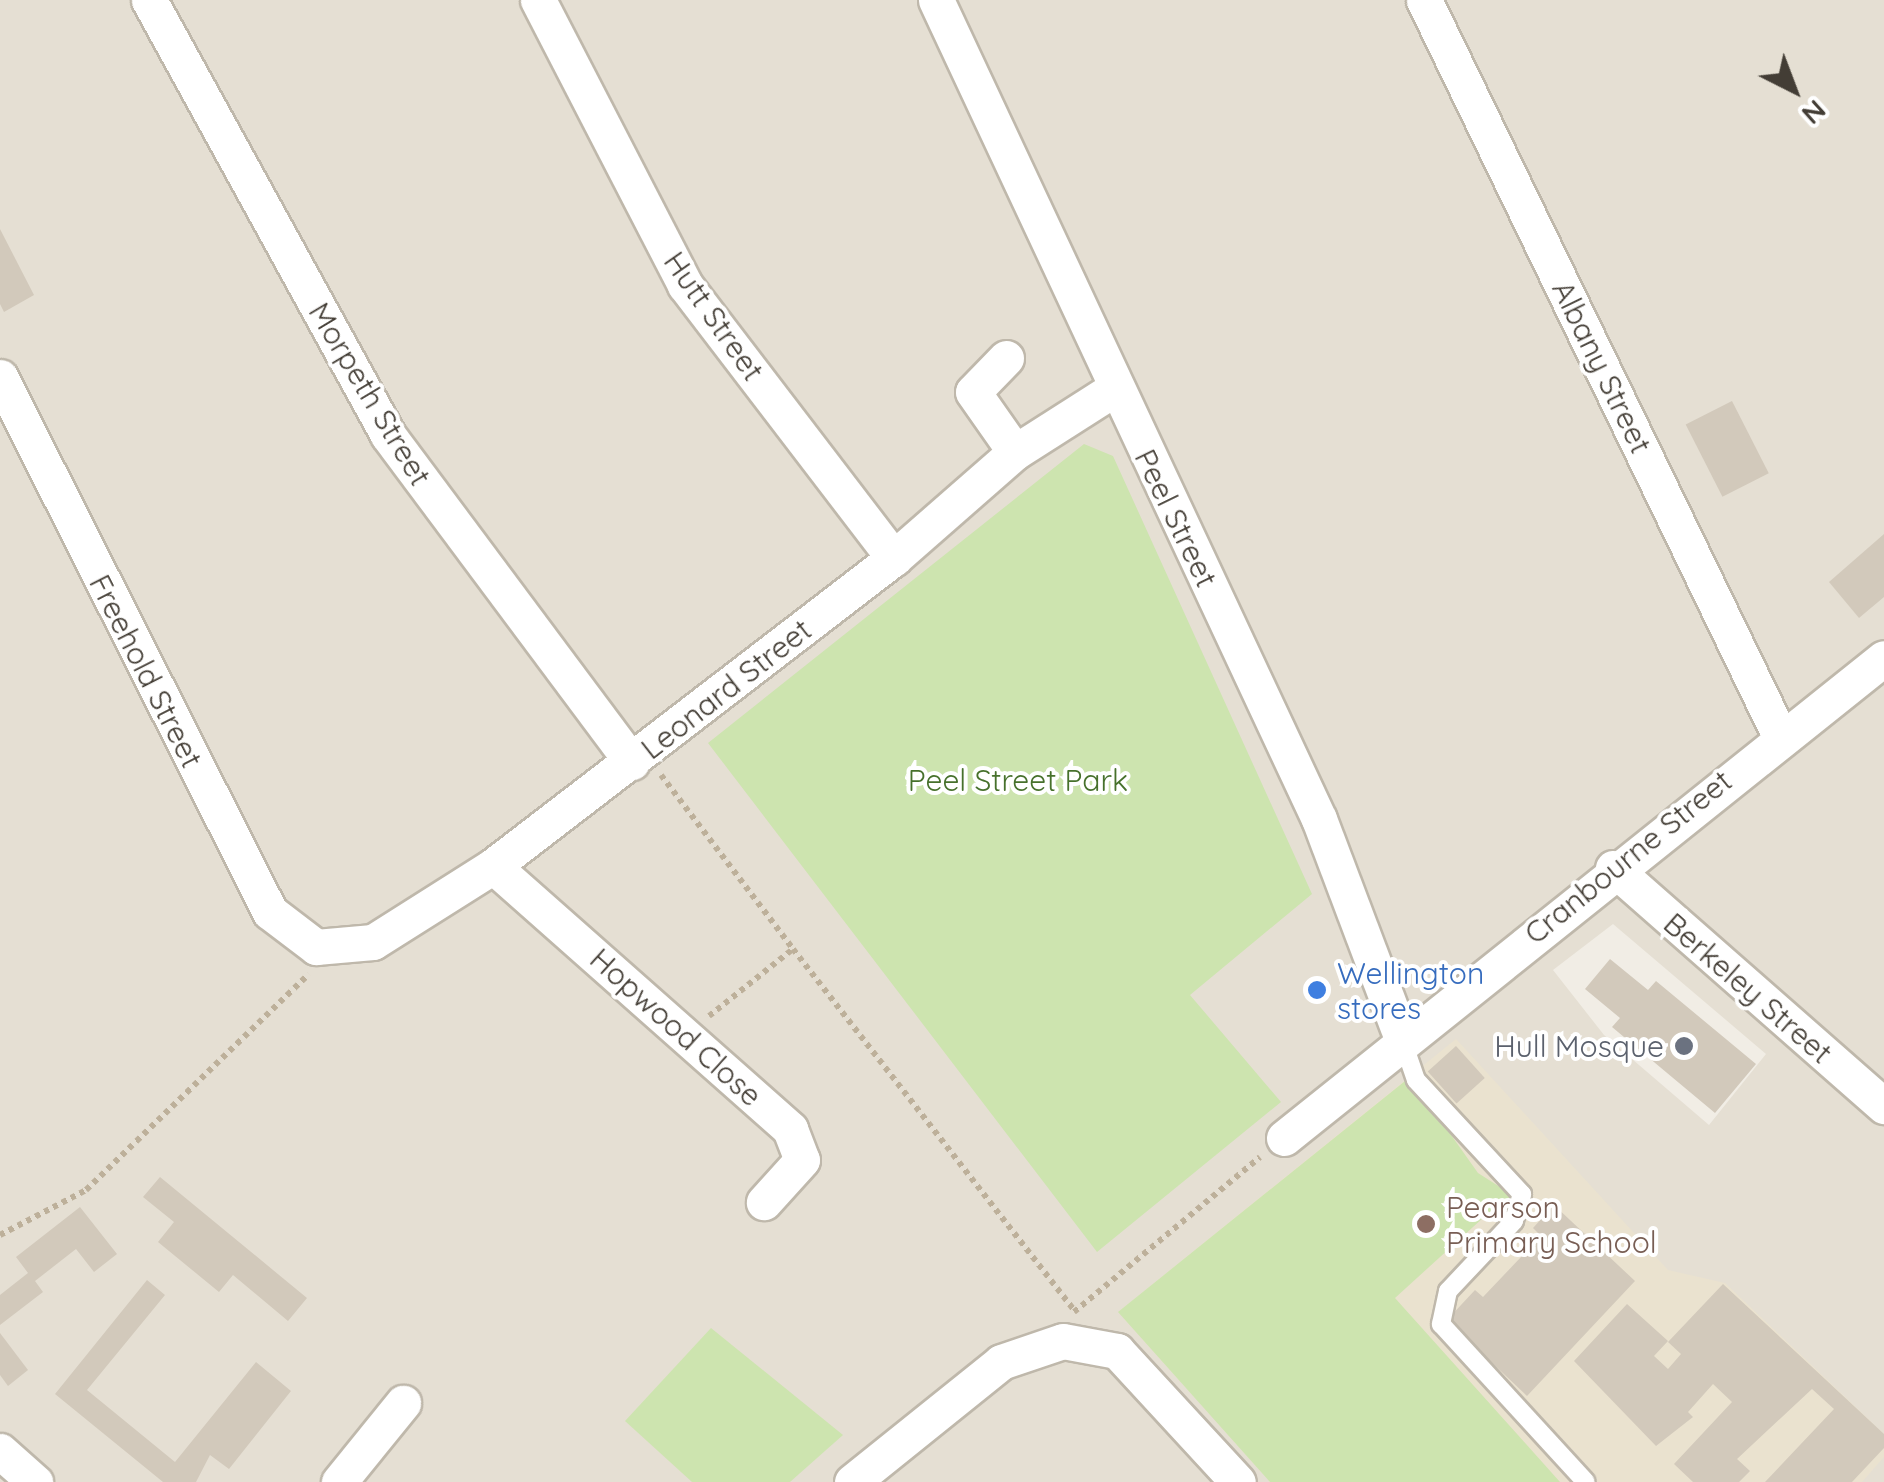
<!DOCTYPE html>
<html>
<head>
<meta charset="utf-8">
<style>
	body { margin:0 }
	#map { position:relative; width:1884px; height:1482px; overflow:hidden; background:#f1ede5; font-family:Quicksand,sans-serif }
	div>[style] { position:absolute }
	.residential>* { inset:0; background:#e5dfd3 }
	.education>* { inset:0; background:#eae2cf }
	.green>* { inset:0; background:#cde4af }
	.building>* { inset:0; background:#d2c9bb; transform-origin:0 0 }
	.path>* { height:6px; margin-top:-3px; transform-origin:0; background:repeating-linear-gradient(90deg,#bdb09a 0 5px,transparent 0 10px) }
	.roads { filter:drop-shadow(2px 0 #bfb8ab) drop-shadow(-2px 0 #bfb8ab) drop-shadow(0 2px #bfb8ab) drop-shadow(0 -2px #bfb8ab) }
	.service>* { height:18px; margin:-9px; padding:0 9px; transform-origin:9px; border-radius:9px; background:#fff }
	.minor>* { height:35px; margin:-17.5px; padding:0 17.5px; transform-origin:17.5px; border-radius:17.5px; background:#fff }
	.dots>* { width:28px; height:28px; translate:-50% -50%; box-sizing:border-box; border:5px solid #fff; border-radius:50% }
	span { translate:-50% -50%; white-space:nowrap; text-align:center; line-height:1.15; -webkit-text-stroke:8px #fff; paint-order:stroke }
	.street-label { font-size:30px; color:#433d35 }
	.park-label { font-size:30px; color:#47712c }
	.shop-label { font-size:30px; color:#366cbe }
	.left { translate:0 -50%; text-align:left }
	.worship-label { font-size:30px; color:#5b616d }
	.right { translate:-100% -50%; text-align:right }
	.education-label { font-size:30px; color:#785e54 }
	.north { position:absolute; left:1744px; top:40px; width:100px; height:100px; -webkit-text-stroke:8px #fff; paint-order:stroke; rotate:138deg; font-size:28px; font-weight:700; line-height:40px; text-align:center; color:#433d35 }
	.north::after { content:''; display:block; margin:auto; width:35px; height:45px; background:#433d35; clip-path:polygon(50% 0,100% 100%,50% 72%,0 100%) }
</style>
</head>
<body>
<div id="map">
	<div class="residential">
		<i style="clip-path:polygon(evenodd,0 0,1884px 0,1884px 1482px,0 1482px,0 0,1613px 924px,1766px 1054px,1709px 1125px,1604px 1035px,1553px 970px,1613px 924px)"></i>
	</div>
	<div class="education">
		<i style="clip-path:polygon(1456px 1039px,1668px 1270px,1725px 1283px,1884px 1434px,1884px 1457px,1862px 1482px,1270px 1482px,1118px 1312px)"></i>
	</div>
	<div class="green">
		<i style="clip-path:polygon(1084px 444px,1113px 456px,1312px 894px,1190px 995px,1281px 1102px,1097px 1252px,708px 743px)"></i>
		<i style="clip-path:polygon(1410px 1077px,1478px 1173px,1514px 1196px,1510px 1223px,1495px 1207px,1395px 1298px,1560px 1482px,1270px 1482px,1118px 1312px)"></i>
		<i style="clip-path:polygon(711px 1328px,843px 1435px,790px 1482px,692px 1482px,625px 1421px)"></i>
	</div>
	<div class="building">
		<i style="clip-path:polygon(0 229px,34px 295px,4px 312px,0 304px)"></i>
		<i style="left:1732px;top:401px;width:81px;height:52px;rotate:63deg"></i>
		<i style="clip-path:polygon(1884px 534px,1884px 597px,1859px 618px,1829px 582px)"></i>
		<i style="clip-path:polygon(1610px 959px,1648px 990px,1656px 981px,1756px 1064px,1715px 1113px,1612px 1027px,1620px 1018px,1585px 989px)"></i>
		<i style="left:1456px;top:1046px;width:43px;height:38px;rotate:48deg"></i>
		<i style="clip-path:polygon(160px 1177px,307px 1298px,288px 1321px,233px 1275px,219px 1292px,158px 1242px,174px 1222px,143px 1197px)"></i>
		<i style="clip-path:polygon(1554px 1205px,1635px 1281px,1527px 1396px,1447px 1320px,1475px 1290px,1483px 1297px,1541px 1236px,1533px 1228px)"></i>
		<i style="clip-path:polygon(80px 1207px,117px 1254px,94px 1272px,76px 1249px,35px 1281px,43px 1292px,0 1325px,0 1295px,28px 1273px,16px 1257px)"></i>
		<i style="clip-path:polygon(147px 1280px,165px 1295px,87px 1390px,175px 1462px,256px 1362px,291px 1391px,229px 1469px,210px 1455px,196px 1482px,163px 1482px,55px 1394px)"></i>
		<i style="clip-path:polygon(1723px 1284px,1884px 1434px,1884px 1448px,1852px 1482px,1765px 1482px,1834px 1409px,1812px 1389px,1737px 1459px,1750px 1471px,1739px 1482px,1693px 1482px,1674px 1464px,1732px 1402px,1713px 1384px,1688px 1412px,1693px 1417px,1656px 1446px,1574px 1361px,1627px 1304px,1668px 1341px,1654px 1356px,1668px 1369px,1681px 1354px,1668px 1342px)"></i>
		<i style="clip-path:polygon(0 1333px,28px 1370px,8px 1386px,0 1375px)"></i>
	</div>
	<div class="path">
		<i style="left:661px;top:775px;width:218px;rotate:52.8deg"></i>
		<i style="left:709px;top:1016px;width:107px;rotate:-38.6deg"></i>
		<i style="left:793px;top:949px;width:456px;rotate:52.1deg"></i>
		<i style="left:0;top:1235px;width:97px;rotate:-27.6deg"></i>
		<i style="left:86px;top:1190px;width:310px;rotate:-44.1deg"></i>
		<i style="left:1074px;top:1312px;width:242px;rotate:-39.8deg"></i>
	</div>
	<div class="roads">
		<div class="service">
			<i style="left:1403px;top:1042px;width:40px;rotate:71.1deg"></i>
			<i style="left:1416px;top:1080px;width:156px;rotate:47.1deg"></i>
			<i style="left:1522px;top:1194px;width:28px;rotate:107deg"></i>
			<i style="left:1514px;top:1221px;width:96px;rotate:133.3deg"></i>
			<i style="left:1448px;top:1291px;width:34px;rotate:102deg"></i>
			<i style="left:1441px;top:1324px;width:214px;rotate:47.5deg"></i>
		</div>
		<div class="minor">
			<i style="left:149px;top:0;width:496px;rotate:61.2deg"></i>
			<i style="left:388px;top:435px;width:408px;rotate:53.3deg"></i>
			<i style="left:538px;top:0;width:321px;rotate:62.7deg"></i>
			<i style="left:685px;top:285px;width:344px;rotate:52.6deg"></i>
			<i style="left:936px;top:0;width:904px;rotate:64.94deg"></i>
			<i style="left:1319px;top:819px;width:237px;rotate:69.3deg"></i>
			<i style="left:1424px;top:0;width:815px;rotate:64.19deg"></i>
			<i style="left:1006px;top:358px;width:47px;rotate:134.1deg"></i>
			<i style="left:973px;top:392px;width:73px;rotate:55deg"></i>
			<i style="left:0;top:377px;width:599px;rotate:63.22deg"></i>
			<i style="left:270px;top:912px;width:58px;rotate:37.3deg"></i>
			<i style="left:316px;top:947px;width:57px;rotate:-5deg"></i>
			<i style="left:373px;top:942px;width:142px;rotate:-32.3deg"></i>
			<i style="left:493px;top:866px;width:506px;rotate:-37.53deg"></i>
			<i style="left:894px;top:558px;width:161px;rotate:-41.2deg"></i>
			<i style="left:1015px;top:452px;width:117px;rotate:-32.5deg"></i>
			<i style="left:493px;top:866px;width:397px;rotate:41.5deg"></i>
			<i style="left:790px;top:1129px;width:33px;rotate:69deg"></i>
			<i style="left:802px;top:1160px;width:57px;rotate:132.1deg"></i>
			<i style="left:1613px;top:868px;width:361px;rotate:41.3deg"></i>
			<i style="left:1284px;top:1138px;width:768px;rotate:-38.66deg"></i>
			<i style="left:0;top:1451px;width:47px;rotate:41.5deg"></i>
			<i style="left:339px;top:1482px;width:102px;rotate:-51deg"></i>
			<i style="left:852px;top:1482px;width:191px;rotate:-38.8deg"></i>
			<i style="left:1001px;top:1362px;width:65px;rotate:-18.7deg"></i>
			<i style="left:1063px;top:1341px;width:55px;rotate:10.5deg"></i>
			<i style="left:1117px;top:1351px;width:178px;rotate:47.3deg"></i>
		</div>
	</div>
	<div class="dots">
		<i style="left:1317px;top:990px;background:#3f7fe0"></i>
		<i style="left:1684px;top:1046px;background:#6b7280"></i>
		<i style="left:1426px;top:1224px;background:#8d6e63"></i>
	</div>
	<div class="street-label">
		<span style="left:714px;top:316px;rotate:55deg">Hutt Street</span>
		<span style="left:1602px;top:367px;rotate:64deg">Albany Street</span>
		<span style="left:370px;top:394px;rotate:59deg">Morpeth Street</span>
		<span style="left:1176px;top:518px;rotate:64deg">Peel Street</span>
		<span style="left:146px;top:671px;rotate:63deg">Freehold Street</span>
		<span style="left:726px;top:689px;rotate:-38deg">Leonard Street</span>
		<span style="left:1628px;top:857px;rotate:-39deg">Cranbourne Street</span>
		<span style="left:1748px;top:988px;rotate:41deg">Berkeley Street</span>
		<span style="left:676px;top:1027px;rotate:42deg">Hopwood Close</span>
	</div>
	<div class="park-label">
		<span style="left:1018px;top:780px">Peel Street Park</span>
	</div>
	<div class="shop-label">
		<span class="left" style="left:1337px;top:990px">Wellington<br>stores</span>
	</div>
	<div class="worship-label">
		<span class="right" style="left:1664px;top:1046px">Hull Mosque</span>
	</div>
	<div class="education-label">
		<span class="left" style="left:1446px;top:1224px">Pearson<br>Primary School</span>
	</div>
	<div class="north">N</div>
</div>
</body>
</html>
